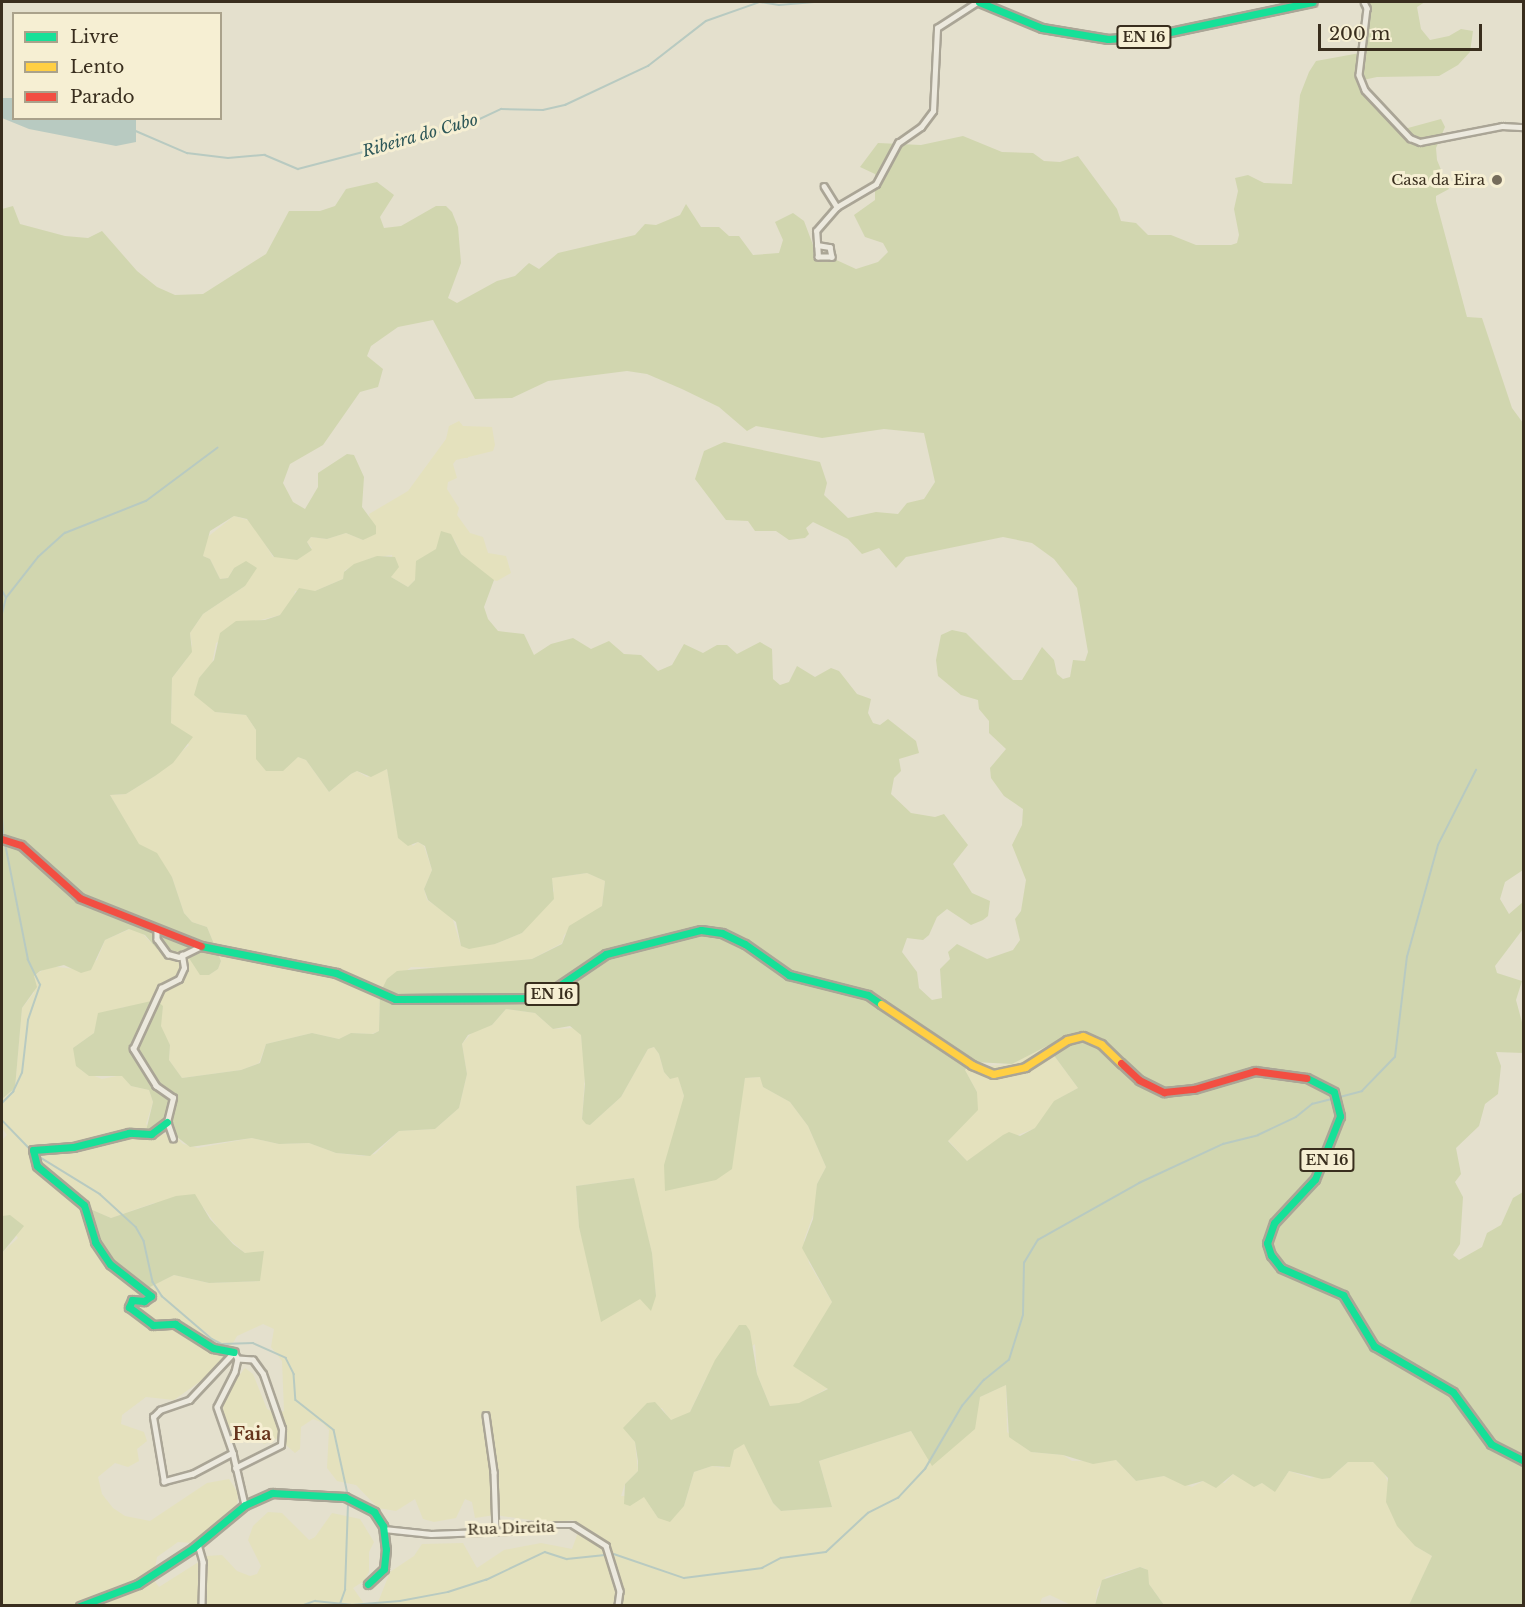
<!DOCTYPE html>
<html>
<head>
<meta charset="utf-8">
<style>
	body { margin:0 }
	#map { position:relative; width:1525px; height:1607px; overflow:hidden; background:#e4e0cd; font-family:"Libre Baskerville",serif }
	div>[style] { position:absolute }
	.farmland>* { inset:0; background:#e4e1bd }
	.green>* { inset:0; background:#d1d6af }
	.water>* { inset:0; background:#b8cac1 }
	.stream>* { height:1.5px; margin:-0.75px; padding:0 0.75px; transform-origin:0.75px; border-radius:0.75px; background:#b8cac1 }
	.roads { filter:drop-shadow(2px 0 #aaa596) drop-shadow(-2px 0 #aaa596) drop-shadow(0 2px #aaa596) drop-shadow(0 -2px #aaa596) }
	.street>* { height:4.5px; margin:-2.25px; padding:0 2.25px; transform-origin:2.25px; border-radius:2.25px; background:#ece9de }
	.fast>* { height:7px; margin:-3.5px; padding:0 3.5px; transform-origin:3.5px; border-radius:3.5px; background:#16e098 }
	.slow>* { height:7px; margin:-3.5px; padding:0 3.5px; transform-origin:3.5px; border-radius:3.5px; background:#ffcf43 }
	.jam>* { height:7px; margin:-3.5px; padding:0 3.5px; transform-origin:3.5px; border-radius:3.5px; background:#f24e42 }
	.dots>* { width:16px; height:16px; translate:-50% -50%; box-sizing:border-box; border:3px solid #f6efd3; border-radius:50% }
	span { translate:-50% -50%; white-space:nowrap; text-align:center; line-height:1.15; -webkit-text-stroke:6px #f6efd3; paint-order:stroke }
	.shield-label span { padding:2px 4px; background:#f6efd3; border:2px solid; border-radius:4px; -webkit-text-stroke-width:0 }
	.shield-label { font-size:14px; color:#392e1e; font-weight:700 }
	.poi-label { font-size:15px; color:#392e1e }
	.right { translate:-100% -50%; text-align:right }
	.street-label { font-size:15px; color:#392e1e }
	.water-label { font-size:16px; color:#2d5758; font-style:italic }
	.quarter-label { font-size:18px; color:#66341d; font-weight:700 }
	.frame { position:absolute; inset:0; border:3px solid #392e1e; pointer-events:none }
	.legend { position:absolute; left:12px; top:12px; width:210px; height:108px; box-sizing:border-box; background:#f6efd3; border:2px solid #aaa28b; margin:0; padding:8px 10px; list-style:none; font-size:18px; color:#392e1e }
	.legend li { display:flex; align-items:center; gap:12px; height:30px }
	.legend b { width:30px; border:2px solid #aaa28b }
	.scale { position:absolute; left:1318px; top:24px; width:164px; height:27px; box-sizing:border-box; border:3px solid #392e1e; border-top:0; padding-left:8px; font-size:18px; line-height:21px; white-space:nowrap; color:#392e1e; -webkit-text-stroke:4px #f6efd3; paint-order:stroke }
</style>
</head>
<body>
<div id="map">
	<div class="farmland">
		<i style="clip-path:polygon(evenodd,459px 421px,463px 426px,492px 427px,495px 445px,493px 451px,456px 460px,453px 464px,457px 478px,448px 482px,447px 489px,459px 508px,457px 515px,470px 533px,483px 537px,488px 553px,506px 556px,511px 573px,497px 581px,490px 579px,461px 554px,454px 539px,419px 560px,415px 580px,408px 587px,391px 577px,395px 571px,392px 555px,371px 558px,345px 570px,343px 579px,315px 591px,295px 591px,293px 602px,280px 615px,253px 622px,216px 643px,212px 664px,199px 678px,215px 712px,246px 715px,256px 730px,256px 759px,298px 757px,306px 760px,329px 792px,351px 774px,357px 771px,367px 777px,387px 769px,397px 830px,413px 846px,418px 842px,424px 846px,432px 870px,424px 889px,427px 900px,452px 917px,461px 946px,495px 944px,522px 933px,554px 891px,551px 878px,587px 873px,605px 881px,602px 906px,564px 935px,562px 943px,532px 959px,456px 968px,411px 967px,380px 993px,379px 1031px,372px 1034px,351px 1033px,339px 1039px,312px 1033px,266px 1044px,259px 1063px,241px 1070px,182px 1078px,169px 1060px,170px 1045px,160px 1026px,163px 1006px,123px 1007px,97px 1021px,94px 1033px,73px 1048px,82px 1071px,102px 1079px,122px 1075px,131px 1086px,149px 1090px,153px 1102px,146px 1124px,157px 1135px,172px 1133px,183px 1144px,198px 1148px,252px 1138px,279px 1144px,309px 1143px,336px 1153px,364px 1156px,375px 1154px,399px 1131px,435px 1129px,459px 1108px,467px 1074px,462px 1044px,474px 1030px,492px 1025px,506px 1009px,535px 1013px,553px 1029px,576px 1028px,581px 1035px,585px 1075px,582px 1119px,590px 1125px,621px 1097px,648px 1049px,654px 1047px,659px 1054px,664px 1072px,670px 1079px,678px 1076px,684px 1096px,679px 1123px,738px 1115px,745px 1078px,761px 1077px,763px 1087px,790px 1102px,808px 1126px,826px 1167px,817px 1184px,816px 1207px,804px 1240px,809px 1263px,832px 1302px,819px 1327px,828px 1388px,799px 1404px,770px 1406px,757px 1374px,755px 1344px,705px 1380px,690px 1412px,679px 1419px,670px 1420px,662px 1408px,637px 1413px,624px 1428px,635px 1442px,638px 1471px,625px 1484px,621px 1496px,644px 1496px,658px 1518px,684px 1506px,694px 1472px,712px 1466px,724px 1468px,734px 1450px,744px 1443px,773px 1503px,781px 1511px,832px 1507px,819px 1461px,911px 1431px,932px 1465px,980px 1397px,1006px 1385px,1007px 1432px,1020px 1444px,1031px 1452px,1063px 1455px,1072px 1461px,1116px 1460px,1136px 1481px,1164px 1476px,1192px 1487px,1203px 1481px,1225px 1483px,1233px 1474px,1258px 1485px,1262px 1483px,1275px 1491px,1289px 1471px,1310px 1478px,1336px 1473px,1348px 1462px,1366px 1459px,1381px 1466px,1415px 1546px,1432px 1556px,1409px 1606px,1164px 1605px,1149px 1584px,1146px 1569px,1140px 1567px,1106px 1577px,1097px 1590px,1095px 1606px,1071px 1605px,1050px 1595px,1042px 1598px,1039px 1606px,377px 1605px,390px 1572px,414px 1556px,422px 1544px,463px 1543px,477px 1568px,504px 1550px,541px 1543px,572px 1549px,580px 1527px,573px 1520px,551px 1523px,495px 1515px,475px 1518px,472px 1502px,465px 1499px,456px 1518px,434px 1522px,423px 1519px,415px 1499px,396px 1511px,378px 1508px,356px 1485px,337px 1481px,327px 1468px,329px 1430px,323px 1423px,313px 1419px,301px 1427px,300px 1449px,295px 1453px,278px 1438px,264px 1444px,254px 1433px,244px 1436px,229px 1428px,223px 1412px,224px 1395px,245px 1368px,253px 1374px,267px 1409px,277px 1414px,284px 1411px,282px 1361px,271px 1347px,274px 1329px,263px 1324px,237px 1336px,219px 1368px,174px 1400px,146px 1397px,122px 1415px,121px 1424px,144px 1432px,147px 1441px,137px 1449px,139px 1461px,128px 1467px,115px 1463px,98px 1477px,102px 1494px,113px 1508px,125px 1516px,150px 1521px,207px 1483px,229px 1479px,238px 1493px,237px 1507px,203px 1537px,191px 1543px,178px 1542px,157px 1557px,153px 1579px,159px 1587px,208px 1556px,222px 1555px,237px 1571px,250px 1576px,257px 1574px,261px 1566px,248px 1540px,253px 1526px,268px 1512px,282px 1513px,309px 1540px,315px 1537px,332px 1513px,360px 1519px,374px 1542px,369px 1552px,369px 1572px,364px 1581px,353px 1588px,365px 1605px,2px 1605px,2px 1253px,18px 1238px,2px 1216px,2px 1140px,7px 1135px,2px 1128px,2px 1099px,15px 1088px,22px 1008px,34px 993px,34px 976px,49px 966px,75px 969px,97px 960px,105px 940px,130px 929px,141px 932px,151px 943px,185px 952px,209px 975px,218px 969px,221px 961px,207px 927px,192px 922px,184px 913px,172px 877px,139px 845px,110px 795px,126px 794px,155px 776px,189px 745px,171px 723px,172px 678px,186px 660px,192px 645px,190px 633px,203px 614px,245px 586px,234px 568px,228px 578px,220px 579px,210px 559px,203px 556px,205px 539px,234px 516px,251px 521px,273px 557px,290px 557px,312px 548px,307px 542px,311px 537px,327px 539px,346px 533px,363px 540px,371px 524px,369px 514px,408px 491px,446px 439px,449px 426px,459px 421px,633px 1178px,652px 1253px,656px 1296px,599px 1299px,579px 1227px,576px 1186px,633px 1178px,459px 421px,154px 1203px,203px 1207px,222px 1233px,245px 1253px,260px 1281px,209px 1283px,174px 1275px,162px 1281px,91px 1210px,111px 1218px,154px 1203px)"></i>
		<i style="clip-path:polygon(1047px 1046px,1078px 1088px,1058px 1099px,1036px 1128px,989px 1146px,967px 1161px,948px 1140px,977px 1092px,965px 1070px,978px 1062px,989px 1066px,1012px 1064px)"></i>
	</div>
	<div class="green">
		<i style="clip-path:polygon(evenodd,1369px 2px,1425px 2px,1417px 7px,1421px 29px,1430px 40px,1449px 36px,1461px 29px,1473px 31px,1470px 52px,1458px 65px,1439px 76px,1377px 77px,1363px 80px,1363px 91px,1397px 131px,1441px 119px,1445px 127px,1436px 148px,1437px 160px,1449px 189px,1436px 196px,1436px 201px,1467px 317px,1482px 318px,1512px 408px,1523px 423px,1523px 870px,1505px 882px,1500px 899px,1509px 914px,1523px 902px,1523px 929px,1495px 966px,1497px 973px,1522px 981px,1516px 1000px,1523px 1026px,1523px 1053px,1496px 1052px,1501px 1066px,1498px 1094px,1485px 1104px,1479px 1126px,1456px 1148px,1461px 1174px,1455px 1182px,1463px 1197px,1460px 1244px,1453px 1255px,1459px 1260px,1482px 1247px,1487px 1233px,1501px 1225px,1513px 1198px,1523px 1192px,1523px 1605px,1409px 1605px,1432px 1556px,1415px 1546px,1397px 1526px,1386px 1502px,1388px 1478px,1373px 1462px,1348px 1462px,1330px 1478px,1322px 1479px,1289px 1471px,1275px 1492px,1262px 1483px,1254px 1487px,1233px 1474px,1216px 1488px,1203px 1481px,1185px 1486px,1164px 1476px,1136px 1481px,1116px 1460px,1093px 1464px,1063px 1455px,1031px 1452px,1009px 1437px,1006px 1385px,980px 1397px,975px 1429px,932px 1466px,911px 1431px,819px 1461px,832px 1507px,781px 1511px,773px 1503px,744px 1444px,734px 1450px,730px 1467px,712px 1466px,694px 1472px,684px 1506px,670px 1522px,658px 1518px,644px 1497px,630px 1506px,624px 1504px,625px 1484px,638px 1471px,638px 1461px,635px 1442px,623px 1428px,647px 1403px,655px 1402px,671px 1420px,690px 1412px,715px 1360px,739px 1325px,746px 1325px,750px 1331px,757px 1374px,770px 1406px,799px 1403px,828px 1389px,793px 1366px,832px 1302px,802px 1248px,813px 1219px,817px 1184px,826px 1167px,808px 1126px,790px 1102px,763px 1087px,760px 1077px,745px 1078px,732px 1169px,716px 1180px,665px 1191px,664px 1165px,684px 1096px,678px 1077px,670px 1079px,664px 1072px,659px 1054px,654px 1047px,648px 1049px,621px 1097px,590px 1125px,586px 1124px,582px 1119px,585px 1084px,581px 1035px,570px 1026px,553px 1029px,535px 1013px,506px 1009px,492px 1025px,468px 1035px,462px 1044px,467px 1074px,459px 1108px,435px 1129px,399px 1131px,370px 1156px,336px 1153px,309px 1143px,279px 1144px,252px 1138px,190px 1147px,172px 1133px,146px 1131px,153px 1102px,149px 1090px,131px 1086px,122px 1076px,89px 1076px,76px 1066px,73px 1048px,94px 1033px,98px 1013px,156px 1000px,163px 1006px,161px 1026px,170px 1045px,169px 1060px,182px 1078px,241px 1070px,260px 1063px,266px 1044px,312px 1033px,339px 1039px,351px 1033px,373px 1034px,379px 1031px,380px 993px,387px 979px,397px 971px,532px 959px,562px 944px,569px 926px,602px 906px,605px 881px,587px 873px,552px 878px,554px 899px,522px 933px,495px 944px,469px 949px,461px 946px,456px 922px,428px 900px,424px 889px,432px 870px,425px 846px,418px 842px,408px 846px,398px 838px,387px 769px,371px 777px,357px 771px,351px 774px,329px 792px,306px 760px,298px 757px,283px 771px,266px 771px,256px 759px,256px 730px,246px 715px,215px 712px,194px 695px,199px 678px,214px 660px,220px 633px,236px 621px,265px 620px,280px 615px,299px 588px,315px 591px,343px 579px,344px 572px,354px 564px,377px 556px,395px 557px,399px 567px,391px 577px,408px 587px,415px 580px,416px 561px,436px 549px,441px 531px,451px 534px,461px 554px,494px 580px,484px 607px,488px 619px,498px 631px,524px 634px,534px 655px,551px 644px,573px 638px,591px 649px,609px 641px,624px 654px,641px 655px,658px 671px,672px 665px,684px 644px,703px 653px,717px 645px,727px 645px,737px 654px,760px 642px,772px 649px,773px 679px,780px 685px,789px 682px,797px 666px,815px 677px,831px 668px,839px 671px,857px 694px,871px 699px,868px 713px,873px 723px,880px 725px,888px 719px,916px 741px,919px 753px,899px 759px,901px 771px,894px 778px,891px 794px,911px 813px,935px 817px,944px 814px,968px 845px,953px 864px,972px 893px,990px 901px,988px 916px,983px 920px,971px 925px,947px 909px,937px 917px,929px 935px,923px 940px,907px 938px,902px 952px,917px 972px,919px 988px,932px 1000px,942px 998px,940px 969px,950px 959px,948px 952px,957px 944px,987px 959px,1013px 950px,1020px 940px,1015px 919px,1021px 911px,1026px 880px,1012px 845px,1022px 825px,1023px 809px,1004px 796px,991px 778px,990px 768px,1006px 749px,989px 733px,989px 721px,979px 709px,978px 700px,961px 695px,938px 676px,936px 660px,941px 635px,952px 630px,966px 633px,1013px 680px,1022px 680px,1042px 647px,1054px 660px,1057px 674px,1063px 679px,1070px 677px,1073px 660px,1085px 661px,1088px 652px,1077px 588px,1054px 559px,1032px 543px,1003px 537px,906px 557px,896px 568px,879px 548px,862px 554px,848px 539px,813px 522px,806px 528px,809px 534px,805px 538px,789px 540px,776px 531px,755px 531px,748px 521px,726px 520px,695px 479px,704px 451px,724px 442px,820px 462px,827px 483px,824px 495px,848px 518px,876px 512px,898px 514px,907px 503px,924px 499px,935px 482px,924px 433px,884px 429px,822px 438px,756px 426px,747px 431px,719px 407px,682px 389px,647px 374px,627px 371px,548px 381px,512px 398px,475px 399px,433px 320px,398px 327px,371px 346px,367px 356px,383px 369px,378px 387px,360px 392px,323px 445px,290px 464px,283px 483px,293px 502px,305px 509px,318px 487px,318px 473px,347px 454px,354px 455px,364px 477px,362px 507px,376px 526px,376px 534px,363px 540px,346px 533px,327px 539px,311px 537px,307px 542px,312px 550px,297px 560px,274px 557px,247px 519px,234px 516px,210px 531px,203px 556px,210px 559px,220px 579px,228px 578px,234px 568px,246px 561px,257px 568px,245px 586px,203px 614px,190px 633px,192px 652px,172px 678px,171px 723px,193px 737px,173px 763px,155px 776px,126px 794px,110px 795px,139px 844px,157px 853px,172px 877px,184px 913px,192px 922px,207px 927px,221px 961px,218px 969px,209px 975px,200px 975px,185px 952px,157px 949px,145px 935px,129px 929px,105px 940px,91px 970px,81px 973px,64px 965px,40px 971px,34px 976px,37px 987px,22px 1008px,15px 1088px,2px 1099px,2px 209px,13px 206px,20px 224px,65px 236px,88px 238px,102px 231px,137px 271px,157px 287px,175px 295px,203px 294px,266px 254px,289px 211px,320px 211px,335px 206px,346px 189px,377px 182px,394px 195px,380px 217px,384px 228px,401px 226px,436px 206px,446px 206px,452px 212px,458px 227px,461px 263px,448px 298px,457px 303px,497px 281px,515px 276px,529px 263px,539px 269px,558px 253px,635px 235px,645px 224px,656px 225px,680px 215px,686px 204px,701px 227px,719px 227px,729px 236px,739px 236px,753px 255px,779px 253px,783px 240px,775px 222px,793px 213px,804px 221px,819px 261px,832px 258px,856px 269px,878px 262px,888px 252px,883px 243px,865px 237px,854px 215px,875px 200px,875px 174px,860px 167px,878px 143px,921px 145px,963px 136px,1002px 152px,1033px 153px,1044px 161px,1060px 162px,1078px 156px,1117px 209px,1121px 221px,1136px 223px,1148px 235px,1171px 235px,1196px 245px,1231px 245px,1237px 243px,1239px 235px,1234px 209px,1238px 191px,1235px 178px,1248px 175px,1264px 183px,1292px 184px,1300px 95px,1309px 72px,1316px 61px,1360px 53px,1369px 2px,1047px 1046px,1078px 1088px,1054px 1101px,1035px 1128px,1020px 1136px,1009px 1132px,1003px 1135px,967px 1161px,948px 1141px,978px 1110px,977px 1092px,965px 1070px,974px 1062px,1012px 1064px,1047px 1046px)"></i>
		<i style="clip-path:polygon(634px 1178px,652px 1253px,656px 1296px,651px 1311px,640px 1299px,601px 1322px,579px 1227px,576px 1186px)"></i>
		<i style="clip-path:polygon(195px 1194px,210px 1219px,233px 1244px,245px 1253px,264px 1251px,260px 1281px,209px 1283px,174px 1275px,148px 1288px,123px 1273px,100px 1248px,90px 1209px,111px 1218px,176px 1196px)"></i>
		<i style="clip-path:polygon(10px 1215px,24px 1226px,2px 1253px,2px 1216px)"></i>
		<i style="clip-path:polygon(1140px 1567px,1148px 1570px,1149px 1584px,1164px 1605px,1095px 1605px,1102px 1580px)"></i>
	</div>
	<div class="water">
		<i style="clip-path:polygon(2px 98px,13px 98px,14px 118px,136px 119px,136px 142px,116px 146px,29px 129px,2px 118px)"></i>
	</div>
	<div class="stream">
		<i style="left:136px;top:131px;width:56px;rotate:23.3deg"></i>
		<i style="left:187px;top:153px;width:41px;rotate:7deg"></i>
		<i style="left:228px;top:158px;width:37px;rotate:-5deg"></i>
		<i style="left:265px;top:155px;width:36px;rotate:23deg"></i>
		<i style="left:298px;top:169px;width:175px;rotate:-14.6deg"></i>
		<i style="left:467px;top:125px;width:38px;rotate:-25deg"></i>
		<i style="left:501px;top:109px;width:42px;rotate:1.4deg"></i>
		<i style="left:543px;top:110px;width:23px;rotate:-13deg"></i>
		<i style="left:565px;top:105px;width:92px;rotate:-25.2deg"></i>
		<i style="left:648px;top:66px;width:73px;rotate:-37.8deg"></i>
		<i style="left:706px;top:21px;width:57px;rotate:-19.4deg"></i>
		<i style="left:760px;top:2px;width:19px;rotate:9deg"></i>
		<i style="left:779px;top:5px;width:38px;rotate:-5deg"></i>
		<i style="left:2px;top:590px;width:8px;rotate:60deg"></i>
		<i style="left:2px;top:614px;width:16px;rotate:-76deg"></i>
		<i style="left:6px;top:598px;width:52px;rotate:-52deg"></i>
		<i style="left:38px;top:557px;width:36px;rotate:-42deg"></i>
		<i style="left:65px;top:533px;width:87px;rotate:-21.6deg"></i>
		<i style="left:146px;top:501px;width:89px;rotate:-36.7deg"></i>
		<i style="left:2px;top:810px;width:26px;rotate:86deg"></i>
		<i style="left:1340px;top:1097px;width:23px;rotate:-15deg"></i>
		<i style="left:1362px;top:1091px;width:47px;rotate:-45.9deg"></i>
		<i style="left:1395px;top:1057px;width:101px;rotate:-83.2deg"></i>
		<i style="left:1407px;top:957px;width:116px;rotate:-74.5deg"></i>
		<i style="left:1438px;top:845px;width:84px;rotate:-63.1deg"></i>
		<i style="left:2px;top:1103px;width:16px;rotate:-45deg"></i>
		<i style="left:13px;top:1092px;width:21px;rotate:-65deg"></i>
		<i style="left:22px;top:1073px;width:53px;rotate:-83.5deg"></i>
		<i style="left:28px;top:1020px;width:37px;rotate:-71deg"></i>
		<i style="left:40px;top:985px;width:28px;rotate:-116deg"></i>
		<i style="left:28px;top:960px;width:118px;rotate:-101.2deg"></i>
		<i style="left:2px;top:1120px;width:40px;rotate:46deg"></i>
		<i style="left:38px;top:1156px;width:73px;rotate:31.5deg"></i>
		<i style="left:100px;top:1194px;width:49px;rotate:42.5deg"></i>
		<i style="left:136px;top:1227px;width:16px;rotate:60deg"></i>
		<i style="left:144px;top:1241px;width:42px;rotate:77.6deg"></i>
		<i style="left:153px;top:1282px;width:17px;rotate:57deg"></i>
		<i style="left:162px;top:1296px;width:66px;rotate:40.7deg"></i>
		<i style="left:212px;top:1339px;width:11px;rotate:27deg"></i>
		<i style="left:222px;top:1344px;width:31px;rotate:-2deg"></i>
		<i style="left:253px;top:1343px;width:36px;rotate:24deg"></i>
		<i style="left:286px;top:1358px;width:18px;rotate:63deg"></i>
		<i style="left:294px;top:1374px;width:26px;rotate:86deg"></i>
		<i style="left:296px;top:1400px;width:48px;rotate:38.3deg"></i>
		<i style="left:334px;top:1430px;width:66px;rotate:77.7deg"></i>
		<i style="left:614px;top:1554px;width:74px;rotate:18.9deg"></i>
		<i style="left:684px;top:1578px;width:79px;rotate:-7.3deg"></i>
		<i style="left:762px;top:1568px;width:21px;rotate:-28deg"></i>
		<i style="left:781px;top:1558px;width:45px;rotate:-7.6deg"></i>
		<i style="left:826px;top:1552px;width:57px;rotate:-42.9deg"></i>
		<i style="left:868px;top:1513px;width:34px;rotate:-27deg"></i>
		<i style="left:898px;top:1498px;width:40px;rotate:-47deg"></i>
		<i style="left:925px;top:1469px;width:73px;rotate:-59.6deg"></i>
		<i style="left:962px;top:1406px;width:34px;rotate:-50deg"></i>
		<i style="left:984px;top:1380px;width:32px;rotate:-39deg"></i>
		<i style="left:1009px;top:1360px;width:47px;rotate:-72.7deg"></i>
		<i style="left:1023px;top:1315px;width:52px;rotate:-88.9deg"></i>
		<i style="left:1024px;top:1263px;width:27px;rotate:-59deg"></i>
		<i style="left:1038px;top:1240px;width:116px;rotate:-29.4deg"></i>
		<i style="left:1139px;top:1183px;width:93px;rotate:-24.9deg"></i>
		<i style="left:1223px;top:1144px;width:36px;rotate:-14deg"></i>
		<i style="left:1258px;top:1135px;width:42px;rotate:-25.3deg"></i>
		<i style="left:1296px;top:1117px;width:21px;rotate:-39deg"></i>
		<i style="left:1312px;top:1104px;width:21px;rotate:-14deg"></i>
		<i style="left:340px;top:1604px;width:15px;rotate:-70deg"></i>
		<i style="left:345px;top:1590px;width:88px;rotate:-88deg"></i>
		<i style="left:301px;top:1606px;width:15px;rotate:-20deg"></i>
		<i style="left:315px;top:1601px;width:36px;rotate:6deg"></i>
		<i style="left:351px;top:1605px;width:49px;rotate:-4.7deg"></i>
		<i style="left:400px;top:1601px;width:49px;rotate:-10.6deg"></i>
		<i style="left:448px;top:1592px;width:40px;rotate:-18deg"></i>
		<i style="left:486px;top:1580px;width:65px;rotate:-25.4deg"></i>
		<i style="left:545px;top:1552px;width:23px;rotate:18deg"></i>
		<i style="left:567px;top:1559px;width:38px;rotate:-6deg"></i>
	</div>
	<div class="roads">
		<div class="street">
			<i style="left:1364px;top:2px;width:7px;rotate:63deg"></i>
			<i style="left:1367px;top:8px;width:67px;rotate:96.8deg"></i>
			<i style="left:1359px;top:75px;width:16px;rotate:68deg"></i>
			<i style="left:1365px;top:90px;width:66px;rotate:46.8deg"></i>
			<i style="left:1410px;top:138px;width:11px;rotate:22deg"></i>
			<i style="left:1420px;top:142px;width:84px;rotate:-11deg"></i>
			<i style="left:1502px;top:126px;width:22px;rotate:3deg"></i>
			<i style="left:824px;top:186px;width:25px;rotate:58deg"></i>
			<i style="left:817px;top:245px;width:13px;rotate:9deg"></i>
			<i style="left:830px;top:247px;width:10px;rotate:79deg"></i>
			<i style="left:832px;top:257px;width:14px;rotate:180deg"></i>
			<i style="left:818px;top:257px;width:26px;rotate:-94deg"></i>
			<i style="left:816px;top:231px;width:32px;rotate:-49deg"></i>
			<i style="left:837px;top:207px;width:45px;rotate:-30.5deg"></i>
			<i style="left:876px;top:184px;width:47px;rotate:-61.8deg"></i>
			<i style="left:898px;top:143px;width:28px;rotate:-35deg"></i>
			<i style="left:921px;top:127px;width:20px;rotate:-53deg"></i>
			<i style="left:933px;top:111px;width:83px;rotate:-87.2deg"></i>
			<i style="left:937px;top:28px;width:48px;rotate:-33deg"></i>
			<i style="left:157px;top:932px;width:7px;rotate:90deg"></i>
			<i style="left:157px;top:939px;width:19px;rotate:54deg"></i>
			<i style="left:168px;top:954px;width:11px;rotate:15deg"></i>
			<i style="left:179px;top:957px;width:25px;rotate:-26deg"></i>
			<i style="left:173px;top:1139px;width:18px;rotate:-109deg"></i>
			<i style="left:167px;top:1122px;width:25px;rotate:-76deg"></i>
			<i style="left:173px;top:1098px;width:21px;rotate:-145deg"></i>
			<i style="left:156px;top:1086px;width:44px;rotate:-121.9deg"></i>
			<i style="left:133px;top:1049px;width:67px;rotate:-65.3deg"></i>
			<i style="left:161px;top:988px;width:20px;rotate:-27deg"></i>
			<i style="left:179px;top:979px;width:12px;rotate:-66deg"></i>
			<i style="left:184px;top:968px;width:13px;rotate:-99deg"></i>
			<i style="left:486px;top:1415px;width:58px;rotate:82deg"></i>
			<i style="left:494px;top:1472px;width:59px;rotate:88.1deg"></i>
			<i style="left:233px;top:1453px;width:45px;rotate:152.3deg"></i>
			<i style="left:193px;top:1474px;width:30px;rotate:165deg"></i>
			<i style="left:164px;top:1482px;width:66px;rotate:-99.6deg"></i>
			<i style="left:153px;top:1417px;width:10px;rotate:-45deg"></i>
			<i style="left:160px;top:1410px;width:31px;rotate:-19deg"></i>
			<i style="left:189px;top:1400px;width:66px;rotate:-46.8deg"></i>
			<i style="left:234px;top:1352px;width:8px;rotate:60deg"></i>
			<i style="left:238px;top:1359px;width:13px;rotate:103deg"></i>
			<i style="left:235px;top:1372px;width:39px;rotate:117deg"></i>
			<i style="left:217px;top:1407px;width:49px;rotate:70.8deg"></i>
			<i style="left:233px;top:1453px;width:53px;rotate:77deg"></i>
			<i style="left:235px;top:1468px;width:51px;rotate:-26.6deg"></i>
			<i style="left:281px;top:1445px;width:16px;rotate:-86deg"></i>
			<i style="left:282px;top:1429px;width:58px;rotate:-109.1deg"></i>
			<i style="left:263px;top:1374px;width:17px;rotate:-126deg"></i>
			<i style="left:253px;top:1360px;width:15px;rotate:-176deg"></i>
			<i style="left:384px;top:1529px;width:47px;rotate:6.1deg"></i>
			<i style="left:431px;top:1534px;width:78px;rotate:-2.2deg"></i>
			<i style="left:509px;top:1531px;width:22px;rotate:-16deg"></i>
			<i style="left:530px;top:1525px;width:43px"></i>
			<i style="left:573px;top:1525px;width:39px;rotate:32deg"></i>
			<i style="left:606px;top:1546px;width:47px;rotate:72.7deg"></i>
			<i style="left:620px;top:1591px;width:15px;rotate:98deg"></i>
			<i style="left:198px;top:1544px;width:19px;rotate:74deg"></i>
			<i style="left:203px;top:1562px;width:44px;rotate:91.3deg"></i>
		</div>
		<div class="fast">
			<i style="left:979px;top:2px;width:68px;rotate:22.4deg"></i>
			<i style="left:1042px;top:28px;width:67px;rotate:9.5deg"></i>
			<i style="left:1108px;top:39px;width:43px;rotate:-4deg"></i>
			<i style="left:1151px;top:36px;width:165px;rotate:-11.9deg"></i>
			<i style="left:201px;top:946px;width:138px;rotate:11.3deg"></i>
			<i style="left:336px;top:973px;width:64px;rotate:23.8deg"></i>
			<i style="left:395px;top:999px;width:146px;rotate:-0.4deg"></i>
			<i style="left:541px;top:998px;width:78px;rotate:-34.1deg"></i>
			<i style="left:606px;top:954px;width:98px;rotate:-14.2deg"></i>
			<i style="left:701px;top:930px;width:21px;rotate:8deg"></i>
			<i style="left:722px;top:933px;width:25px;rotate:26deg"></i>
			<i style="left:745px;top:944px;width:54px;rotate:35.2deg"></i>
			<i style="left:789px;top:975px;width:81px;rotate:14.2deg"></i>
			<i style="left:868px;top:995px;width:16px;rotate:35deg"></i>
			<i style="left:1307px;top:1078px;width:30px;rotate:27deg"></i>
			<i style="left:1334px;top:1092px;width:25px;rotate:76deg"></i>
			<i style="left:1340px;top:1116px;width:68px;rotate:111.6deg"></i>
			<i style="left:1315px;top:1179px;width:60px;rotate:133deg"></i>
			<i style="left:1274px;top:1223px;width:21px;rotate:109deg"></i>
			<i style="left:1267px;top:1243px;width:13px;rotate:72deg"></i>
			<i style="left:1271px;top:1255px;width:16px;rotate:52deg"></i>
			<i style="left:1281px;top:1268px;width:68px;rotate:23.5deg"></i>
			<i style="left:1343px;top:1295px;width:60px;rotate:58.7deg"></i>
			<i style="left:1374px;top:1346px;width:91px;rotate:30.2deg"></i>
			<i style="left:1453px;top:1392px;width:64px;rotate:53.8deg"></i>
			<i style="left:1491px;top:1444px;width:37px;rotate:27deg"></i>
			<i style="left:167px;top:1122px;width:20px;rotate:143deg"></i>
			<i style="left:151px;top:1134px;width:22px;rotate:-177deg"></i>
			<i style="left:129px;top:1133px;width:58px;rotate:166deg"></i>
			<i style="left:73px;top:1147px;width:40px;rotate:175.7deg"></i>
			<i style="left:33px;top:1150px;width:16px;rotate:76deg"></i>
			<i style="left:37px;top:1166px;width:61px;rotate:39.7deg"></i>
			<i style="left:84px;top:1205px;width:39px;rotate:73deg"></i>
			<i style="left:95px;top:1242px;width:27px;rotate:56deg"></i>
			<i style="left:110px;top:1264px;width:52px;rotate:38deg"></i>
			<i style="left:151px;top:1296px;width:9px;rotate:144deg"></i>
			<i style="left:144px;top:1301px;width:12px;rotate:-175deg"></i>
			<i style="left:132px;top:1300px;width:8px;rotate:113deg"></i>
			<i style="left:129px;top:1307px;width:30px;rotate:37deg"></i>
			<i style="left:153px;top:1325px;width:22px;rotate:-3deg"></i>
			<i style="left:175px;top:1324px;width:45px;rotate:32.3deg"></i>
			<i style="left:213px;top:1348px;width:21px;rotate:11deg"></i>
			<i style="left:80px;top:1606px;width:62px;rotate:-20.8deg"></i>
			<i style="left:138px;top:1584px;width:66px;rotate:-33.2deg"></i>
			<i style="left:193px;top:1548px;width:67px;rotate:-39.6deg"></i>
			<i style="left:245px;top:1505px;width:30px;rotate:-24deg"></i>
			<i style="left:272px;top:1493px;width:73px;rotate:3.1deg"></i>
			<i style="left:345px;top:1497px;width:33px;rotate:27deg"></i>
			<i style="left:374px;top:1512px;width:17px;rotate:57deg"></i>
			<i style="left:383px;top:1526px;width:23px;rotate:83deg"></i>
			<i style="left:386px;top:1549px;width:20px;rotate:96deg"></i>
			<i style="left:384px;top:1569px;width:22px;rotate:137deg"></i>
		</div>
		<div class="slow">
			<i style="left:881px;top:1004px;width:110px;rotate:33.8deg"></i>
			<i style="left:972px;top:1065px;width:23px;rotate:23deg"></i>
			<i style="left:993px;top:1074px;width:33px;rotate:-12deg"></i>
			<i style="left:1025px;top:1067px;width:50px;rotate:-32.7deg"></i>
			<i style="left:1067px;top:1040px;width:16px;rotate:-14deg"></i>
			<i style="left:1083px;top:1036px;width:20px;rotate:24deg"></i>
			<i style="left:1101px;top:1044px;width:28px;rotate:44deg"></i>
		</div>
		<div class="jam">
			<i style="left:2px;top:839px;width:20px;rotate:18deg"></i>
			<i style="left:21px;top:845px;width:79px;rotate:41.9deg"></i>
			<i style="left:80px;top:898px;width:130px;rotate:21.6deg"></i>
			<i style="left:1121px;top:1063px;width:25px;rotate:43deg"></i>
			<i style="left:1139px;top:1080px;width:28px;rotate:26deg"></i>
			<i style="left:1164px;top:1092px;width:30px;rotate:-6deg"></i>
			<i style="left:1194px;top:1089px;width:64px;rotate:-16.4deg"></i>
			<i style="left:1255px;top:1071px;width:52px;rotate:7.7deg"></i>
		</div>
	</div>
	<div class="dots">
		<i style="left:1497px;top:180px;background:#756c5b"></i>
	</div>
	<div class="shield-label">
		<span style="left:1144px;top:37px">EN 16</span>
		<span style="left:552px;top:994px">EN 16</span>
		<span style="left:1327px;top:1160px">EN 16</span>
	</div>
	<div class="poi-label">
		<span class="right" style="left:1485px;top:180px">Casa da Eira</span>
	</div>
	<div class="street-label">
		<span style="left:511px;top:1528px;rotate:-2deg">Rua Direita</span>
	</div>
	<div class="water-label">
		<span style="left:420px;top:135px;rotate:-16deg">Ribeira do Cubo</span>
	</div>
	<div class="quarter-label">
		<span style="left:252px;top:1434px">Faia</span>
	</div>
	<div class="frame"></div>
	<ul class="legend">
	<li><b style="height:8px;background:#16e098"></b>Livre</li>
	<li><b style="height:8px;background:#ffcf43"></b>Lento</li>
	<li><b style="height:8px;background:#f24e42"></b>Parado</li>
	</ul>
	<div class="scale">200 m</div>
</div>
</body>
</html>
